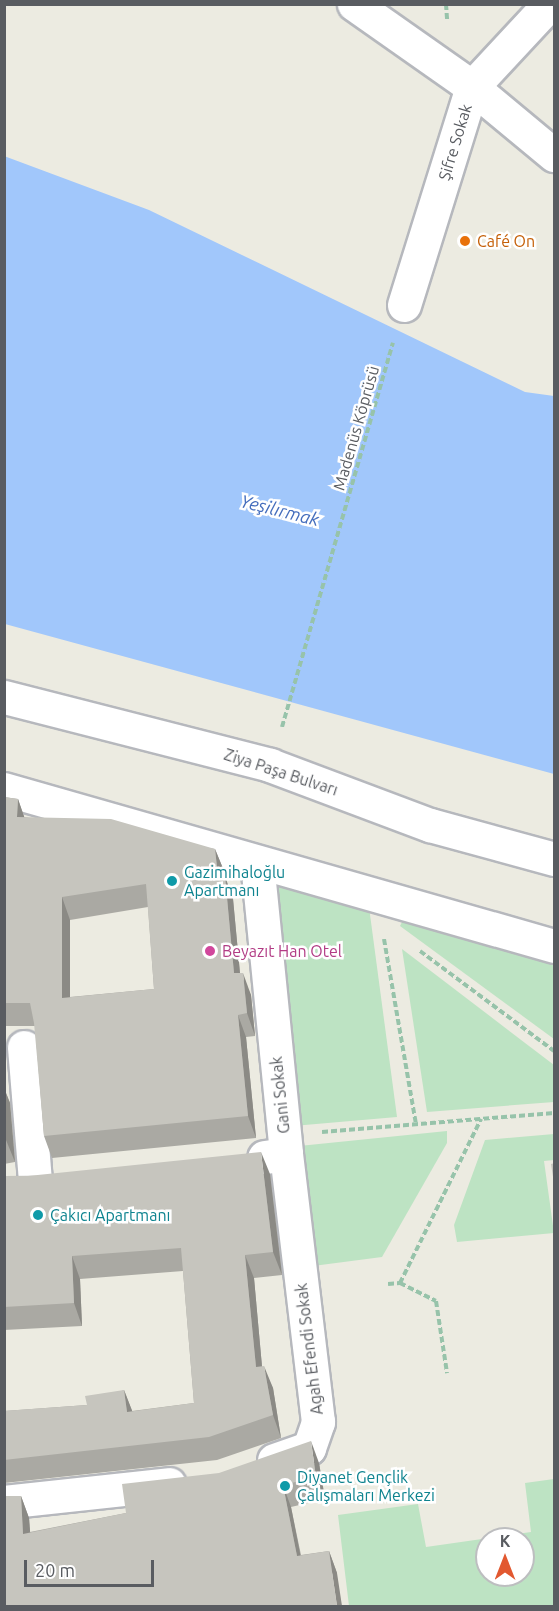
<!DOCTYPE html>
<html>
<head>
<meta charset="utf-8">
<style>
	body { margin:0 }
	#map { position:relative; width:559px; height:1611px; overflow:hidden; background:#ecebe1; font-family:Ubuntu,sans-serif }
	div>[style] { position:absolute }
	.green>* { inset:0; background:#bde3c3 }
	.water>* { inset:0; background:#a1c7fb }
	.path>* { height:4px; margin-top:-2px; transform-origin:0; background:repeating-linear-gradient(90deg,#97c3aa 0 6px,transparent 0 9px) }
	.roads { filter:drop-shadow(2px 0 #b6b8bd) drop-shadow(-2px 0 #b6b8bd) drop-shadow(0 2px #b6b8bd) drop-shadow(0 -2px #b6b8bd) }
	.minor>* { height:33px; margin:-16.5px; padding:0 16.5px; transform-origin:16.5px; border-radius:16.5px; background:#fff }
	.wall>* { inset:0; background:#aaa9a3 }
	.shaded-wall>* { inset:0; background:#8b8a85 }
	.building>* { inset:0; background:#c6c5be }
	.dots>* { width:16px; height:16px; translate:-50% -50%; box-sizing:border-box; border:3px solid #fff; border-radius:50% }
	span { translate:-50% -50%; white-space:nowrap; text-align:center; line-height:1.15; -webkit-text-stroke:5px #fff; paint-order:stroke }
	.street-label { font-size:16px; color:#595c61 }
	.food-label { font-size:16px; color:#c56008 }
	.left { translate:0 -50%; text-align:left }
	.culture-label { font-size:16px; color:#0d838f }
	.hotel-label { font-size:16px; color:#b23c85 }
	.water-label { font-size:18px; color:#456ebd; font-style:italic }
	.frame { position:absolute; inset:0; border:6px solid #595c61; pointer-events:none }
	.north { position:absolute; left:475px; top:1527px; width:60px; height:60px; box-sizing:border-box; background:#fff; border:2px solid #bdbec0; border-radius:50%; rotate:0deg; font-size:16px; font-weight:700; line-height:24px; text-align:center; color:#595c61 }
	.north::after { content:''; display:block; margin:auto; width:21px; height:27px; background:#e25830; clip-path:polygon(50% 0,100% 100%,50% 72%,0 100%) }
	.scale { position:absolute; left:24px; top:1560px; width:130px; height:27px; box-sizing:border-box; border:3px solid #595c61; border-top:0; padding-left:8px; font-size:18px; line-height:21px; white-space:nowrap; color:#595c61; -webkit-text-stroke:4px #fff; paint-order:stroke }
</style>
</head>
<body>
<div id="map">
	<div class="green">
		<i style="clip-path:polygon(269px 883px,369px 907px,397px 1117px,293px 1126px)"></i>
		<i style="clip-path:polygon(404px 918px,554px 964px,554px 1039px,400px 926px)"></i>
		<i style="clip-path:polygon(402px 949px,554px 1065px,554px 1102px,427px 1112px)"></i>
		<i style="clip-path:polygon(447px 1131px,447px 1143px,382px 1257px,313px 1266px,299px 1146px)"></i>
		<i style="clip-path:polygon(554px 1134px,554px 1160px,544px 1161px,554px 1233px,457px 1242px,454px 1225px,485px 1140px)"></i>
		<i style="clip-path:polygon(evenodd,554px 1479px,554px 1606px,349px 1606px,338px 1515px,418px 1504px,426px 1547px,531px 1532px,525px 1483px,554px 1479px,487px 1539px,523px 1539px,523px 1575px,487px 1575px,487px 1539px)"></i>
	</div>
	<div class="water">
		<i style="clip-path:polygon(4px 156px,149px 210px,525px 392px,554px 396px,554px 774px,5px 624px)"></i>
	</div>
	<div class="path">
		<i style="left:446px;top:4px;width:16px;rotate:86deg"></i>
		<i style="left:282px;top:727px;width:400px;rotate:-73.9deg"></i>
		<i style="left:384px;top:939px;width:188px;rotate:80.2deg"></i>
		<i style="left:420px;top:951px;width:167px;rotate:36.7deg"></i>
		<i style="left:322px;top:1132px;width:233px;rotate:-4.7deg"></i>
		<i style="left:400px;top:1283px;width:40px;rotate:26.6deg"></i>
		<i style="left:436px;top:1301px;width:73px;rotate:81.3deg"></i>
		<i style="left:388px;top:1284px;width:12px;rotate:-5deg"></i>
		<i style="left:400px;top:1283px;width:183px;rotate:-63.7deg"></i>
	</div>
	<div class="roads">
		<div class="minor">
			<i style="left:354px;top:4px;width:144px;rotate:35.1deg"></i>
			<i style="left:472px;top:87px;width:107px;rotate:39.7deg"></i>
			<i style="left:404px;top:305px;width:228px;rotate:-72.7deg"></i>
			<i style="left:472px;top:87px;width:113px;rotate:-47.1deg"></i>
			<i style="left:4px;top:697px;width:275px;rotate:14.3deg"></i>
			<i style="left:270px;top:765px;width:171px;rotate:20.6deg"></i>
			<i style="left:430px;top:825px;width:129px;rotate:15.3deg"></i>
			<i style="left:4px;top:789px;width:572px;rotate:15.93deg"></i>
			<i style="left:257px;top:862px;width:293px;rotate:84.3deg"></i>
			<i style="left:286px;top:1154px;width:22px;rotate:172deg"></i>
			<i style="left:24px;top:1047px;width:133px;rotate:85.3deg"></i>
			<i style="left:274px;top:1460px;width:37px;rotate:-19deg"></i>
			<i style="left:309px;top:1448px;width:28px;rotate:-71deg"></i>
			<i style="left:318px;top:1422px;width:270px;rotate:-96.8deg"></i>
			<i style="left:4px;top:1502px;width:166px;rotate:-6.2deg"></i>
		</div>
	</div>
	<div class="wall">
		<i style="clip-path:polygon(evenodd,4px 797px,18px 799px,24px 817px,215px 849px,224px 871px,224px 876px,233px 899px,240px 973px,251px 995px,255px 1036px,246px 1037px,256px 1138px,52px 1158px,44px 1136px,35px 1026px,4px 1026px,4px 797px,148px 907px,154px 989px,70px 997px,70px 920px,148px 907px)"></i>
		<i style="clip-path:polygon(4px 1088px,10px 1103px,15px 1162px,4px 1164px)"></i>
		<i style="clip-path:polygon(270px 1174px,282px 1275px,254px 1278px,262px 1366px,273px 1388px,281px 1438px,217px 1460px,4px 1483px,4px 1411px,87px 1405px,124px 1390px,132px 1411px,194px 1403px,183px 1271px,80px 1279px,82px 1326px,4px 1330px,4px 1176px)"></i>
		<i style="clip-path:polygon(319px 1463px,325px 1499px,291px 1507px,301px 1555px,329px 1551px,337px 1573px,4px 1606px,21px 1496px,29px 1518px,30px 1532px,126px 1513px)"></i>
	</div>
	<div class="shaded-wall">
		<i style="clip-path:polygon(18px 799px,26px 822px,17px 817px)"></i>
		<i style="clip-path:polygon(215px 849px,224px 871px,226px 899px,218px 876px)"></i>
		<i style="clip-path:polygon(225px 876px,233px 899px,242px 995px,234px 973px)"></i>
		<i style="clip-path:polygon(62px 897px,70px 920px,70px 1021px,62px 998px)"></i>
		<i style="clip-path:polygon(243px 973px,251px 995px,255px 1036px,247px 1013px)"></i>
		<i style="clip-path:polygon(238px 1015px,246px 1037px,256px 1138px,248px 1116px)"></i>
		<i style="clip-path:polygon(4px 1088px,10px 1103px,15px 1162px,6px 1140px,4px 1115px)"></i>
		<i style="clip-path:polygon(261px 1152px,270px 1174px,282px 1275px,273px 1252px)"></i>
		<i style="clip-path:polygon(245px 1255px,254px 1278px,264px 1389px,256px 1367px)"></i>
		<i style="clip-path:polygon(72px 1256px,80px 1279px,82px 1326px,74px 1303px)"></i>
		<i style="clip-path:polygon(264px 1366px,273px 1388px,281px 1438px,273px 1415px)"></i>
		<i style="clip-path:polygon(124px 1390px,133px 1413px,127px 1412px)"></i>
		<i style="clip-path:polygon(311px 1441px,319px 1463px,325px 1499px,316px 1477px)"></i>
		<i style="clip-path:polygon(283px 1485px,291px 1507px,305px 1579px,297px 1556px)"></i>
		<i style="clip-path:polygon(21px 1496px,29px 1518px,32px 1556px,23px 1534px)"></i>
		<i style="clip-path:polygon(329px 1551px,337px 1573px,342px 1606px,337px 1606px)"></i>
	</div>
	<div class="building">
		<i style="clip-path:polygon(evenodd,4px 797px,18px 799px,17px 817px,111px 819px,215px 849px,218px 876px,225px 876px,234px 973px,243px 973px,247px 1013px,238px 1015px,248px 1116px,44px 1136px,34px 1023px,30px 1003px,4px 1003px,4px 797px,146px 884px,154px 989px,62px 998px,62px 897px,146px 884px)"></i>
		<i style="clip-path:polygon(4px 1115px,6px 1140px,4px 1140px)"></i>
		<i style="clip-path:polygon(261px 1152px,273px 1252px,245px 1255px,256px 1367px,264px 1366px,273px 1415px,209px 1437px,4px 1460px,4px 1411px,87px 1405px,85px 1396px,124px 1390px,127px 1412px,194px 1403px,181px 1248px,72px 1256px,74px 1303px,4px 1307px,4px 1176px,28px 1176px)"></i>
		<i style="clip-path:polygon(555px 1163px,555px 1190px,551px 1164px)"></i>
		<i style="clip-path:polygon(311px 1441px,316px 1477px,283px 1485px,297px 1556px,329px 1551px,337px 1606px,4px 1606px,4px 1496px,21px 1496px,23px 1534px,126px 1513px,122px 1484px,219px 1473px)"></i>
	</div>
	<div class="dots">
		<i style="left:465px;top:241px;background:#e8710a"></i>
		<i style="left:172px;top:881px;background:#0f9aa8"></i>
		<i style="left:210px;top:951px;background:#d1479c"></i>
		<i style="left:38px;top:1215px;background:#0f9aa8"></i>
		<i style="left:285px;top:1486px;background:#0f9aa8"></i>
	</div>
	<div class="street-label">
		<span style="left:455px;top:142px;rotate:-73deg">Şifre Sokak</span>
		<span style="left:356px;top:428px;rotate:-74deg">Madenüs Köprüsü</span>
		<span style="left:281px;top:772px;rotate:18deg">Ziya Paşa Bulvarı</span>
		<span style="left:280px;top:1095px;rotate:-96deg">Gani Sokak</span>
		<span style="left:309px;top:1349px;rotate:-97deg">Agah Efendi Sokak</span>
	</div>
	<div class="food-label">
		<span class="left" style="left:477px;top:241px">Café On</span>
	</div>
	<div class="culture-label">
		<span class="left" style="left:184px;top:881px">Gazimihaloğlu<br>Apartmanı</span>
		<span class="left" style="left:50px;top:1215px">Çakıcı Apartmanı</span>
		<span class="left" style="left:297px;top:1486px">Diyanet Gençlik<br>Çalışmaları Merkezi</span>
	</div>
	<div class="hotel-label">
		<span class="left" style="left:222px;top:951px">Beyazıt Han Otel</span>
	</div>
	<div class="water-label">
		<span style="left:280px;top:510px;rotate:14deg">Yeşilırmak</span>
	</div>
	<div class="frame"></div>
	<div class="north">K</div>
	<div class="scale">20 m</div>
</div>
</body>
</html>
